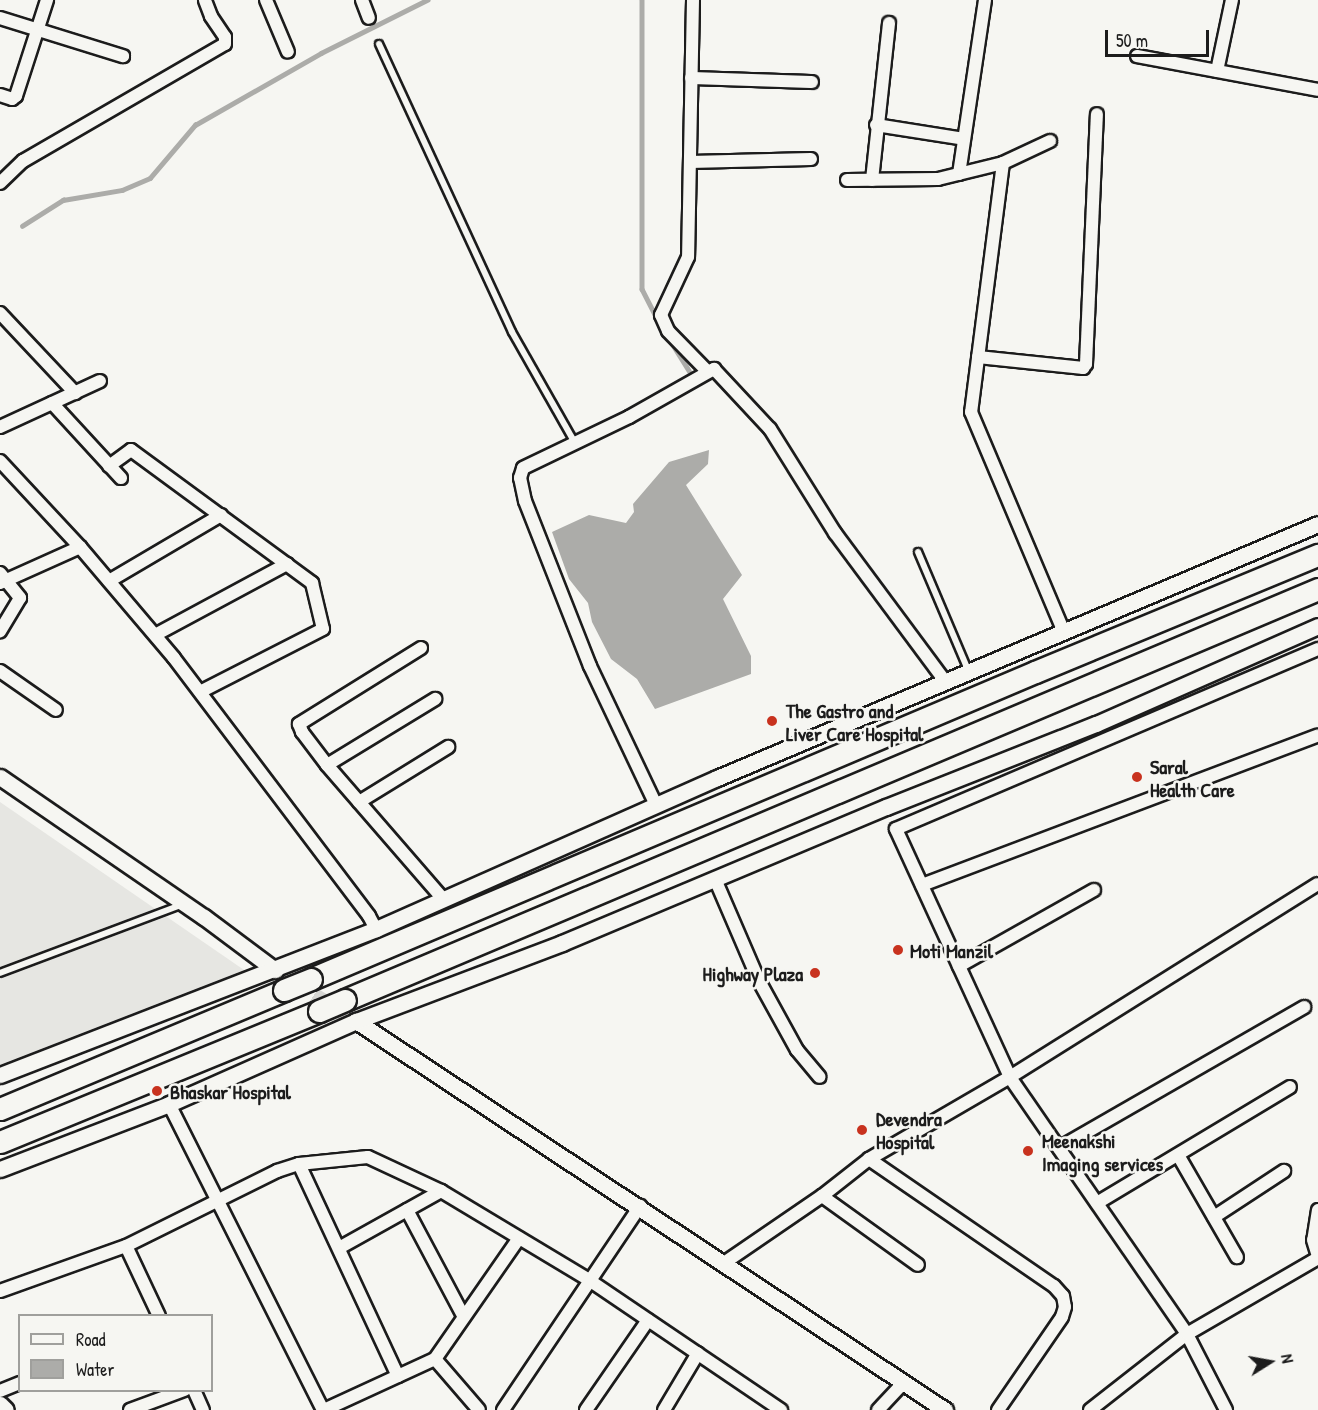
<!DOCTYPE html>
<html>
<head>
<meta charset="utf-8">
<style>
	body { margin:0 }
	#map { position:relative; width:1318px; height:1410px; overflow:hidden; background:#f6f6f2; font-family:"Patrick Hand",sans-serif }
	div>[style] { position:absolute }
	.built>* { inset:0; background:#e6e6e2 }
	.water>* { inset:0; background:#acaca9 }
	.stream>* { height:4.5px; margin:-2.25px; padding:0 2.25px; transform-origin:2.25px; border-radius:2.25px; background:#acaca9 }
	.tertiary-tunnel>* { height:15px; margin-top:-7.5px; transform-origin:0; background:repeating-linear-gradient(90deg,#d5d5d2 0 15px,transparent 0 23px) }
	.roads { filter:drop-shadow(2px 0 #1c1c1c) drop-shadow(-2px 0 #1c1c1c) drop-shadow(0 2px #1c1c1c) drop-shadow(0 -2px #1c1c1c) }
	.service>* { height:6px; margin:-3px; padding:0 3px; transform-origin:3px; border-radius:3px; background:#f6f6f2 }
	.minor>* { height:12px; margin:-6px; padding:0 6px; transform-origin:6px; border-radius:6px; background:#f6f6f2 }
	.tertiary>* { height:15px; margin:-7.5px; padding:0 7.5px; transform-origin:7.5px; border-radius:7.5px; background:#f6f6f2 }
	.trunk>* { height:21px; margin:-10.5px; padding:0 10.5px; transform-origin:10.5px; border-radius:10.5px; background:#f6f6f2 }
	.bridges { filter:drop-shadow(2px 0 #1c1c1c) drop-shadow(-2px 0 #1c1c1c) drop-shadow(0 2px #1c1c1c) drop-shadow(0 -2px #1c1c1c) }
	.trunk-bridge>* { height:21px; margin:-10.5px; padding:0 10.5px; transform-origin:10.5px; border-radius:10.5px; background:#f6f6f2 }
	.dots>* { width:16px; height:16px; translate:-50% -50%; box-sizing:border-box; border:3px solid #f6f6f2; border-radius:50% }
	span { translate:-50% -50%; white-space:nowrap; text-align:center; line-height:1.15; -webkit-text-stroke:5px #f6f6f2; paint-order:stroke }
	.poi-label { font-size:20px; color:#1c1c1c; font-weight:700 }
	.left { translate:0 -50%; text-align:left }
	.right { translate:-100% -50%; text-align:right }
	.legend { position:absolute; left:18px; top:1314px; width:195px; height:78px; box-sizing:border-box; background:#f6f6f2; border:2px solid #9f9f9c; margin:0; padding:8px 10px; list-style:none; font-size:18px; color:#1c1c1c }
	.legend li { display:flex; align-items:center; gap:12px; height:30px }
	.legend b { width:30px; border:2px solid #9f9f9c }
	.north { position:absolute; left:1240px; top:1332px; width:60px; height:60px; -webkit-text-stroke:4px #f6f6f2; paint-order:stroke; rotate:79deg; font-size:16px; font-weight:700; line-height:24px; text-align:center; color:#1c1c1c }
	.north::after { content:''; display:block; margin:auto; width:21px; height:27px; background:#1c1c1c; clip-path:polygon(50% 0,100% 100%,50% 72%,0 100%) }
	.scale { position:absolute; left:1105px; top:30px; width:104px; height:27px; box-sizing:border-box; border:3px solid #1c1c1c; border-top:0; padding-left:8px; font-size:18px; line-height:21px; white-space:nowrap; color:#1c1c1c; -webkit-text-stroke:4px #f6f6f2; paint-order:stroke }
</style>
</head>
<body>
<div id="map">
	<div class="built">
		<i style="clip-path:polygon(0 802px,247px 972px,0 1072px)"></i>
	</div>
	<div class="water">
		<i style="clip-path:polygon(709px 450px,708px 464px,686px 485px,742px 575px,723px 599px,751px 656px,751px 674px,655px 709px,637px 679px,611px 659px,592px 622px,588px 603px,569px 579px,552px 532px,589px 515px,626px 523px,634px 512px,633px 504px,669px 462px)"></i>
	</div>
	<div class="stream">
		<i style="left:642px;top:0;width:289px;rotate:90deg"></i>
		<i style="left:642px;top:289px;width:38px;rotate:63deg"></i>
		<i style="left:22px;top:226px;width:49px;rotate:-32.4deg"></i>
		<i style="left:63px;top:200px;width:60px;rotate:-9.6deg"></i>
		<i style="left:122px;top:190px;width:30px;rotate:-23deg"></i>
		<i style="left:150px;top:178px;width:70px;rotate:-49.7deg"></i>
		<i style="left:195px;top:125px;width:145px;rotate:-29.7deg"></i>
		<i style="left:321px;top:53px;width:119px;rotate:-26.6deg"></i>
		<i style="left:670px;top:340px;width:36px;rotate:58deg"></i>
	</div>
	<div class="tertiary-tunnel">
		<i style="left:275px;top:970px;width:96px;rotate:32.2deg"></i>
	</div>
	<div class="roads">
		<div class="service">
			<i style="left:379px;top:44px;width:317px;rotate:65.2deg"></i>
			<i style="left:512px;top:332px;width:128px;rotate:60.4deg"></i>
			<i style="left:918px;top:552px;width:128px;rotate:67deg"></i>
			<i style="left:0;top:973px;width:193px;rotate:-20.6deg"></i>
		</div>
		<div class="minor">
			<i style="left:266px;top:0;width:56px;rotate:67.1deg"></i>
			<i style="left:362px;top:0;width:19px;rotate:69deg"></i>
			<i style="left:693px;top:0;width:257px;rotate:91.1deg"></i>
			<i style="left:688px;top:257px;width:64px;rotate:115deg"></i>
			<i style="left:661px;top:315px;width:17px;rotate:66deg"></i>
			<i style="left:668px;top:331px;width:57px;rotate:45.7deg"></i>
			<i style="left:0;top:18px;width:129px;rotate:17.2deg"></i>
			<i style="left:1137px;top:56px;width:184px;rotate:10.6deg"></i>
			<i style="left:1217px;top:71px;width:73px;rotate:-78.1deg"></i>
			<i style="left:691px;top:78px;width:121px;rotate:1.9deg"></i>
			<i style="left:0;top:95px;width:13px;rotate:18deg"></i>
			<i style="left:12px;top:99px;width:5px;rotate:-37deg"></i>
			<i style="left:16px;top:96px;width:101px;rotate:-72.1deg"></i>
			<i style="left:876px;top:125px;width:89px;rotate:9deg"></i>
			<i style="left:690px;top:162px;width:121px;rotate:-1.4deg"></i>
			<i style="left:1003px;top:163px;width:251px;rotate:97.3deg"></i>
			<i style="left:971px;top:412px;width:237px;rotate:67.1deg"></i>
			<i style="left:959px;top:174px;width:176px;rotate:-81.5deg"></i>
			<i style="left:847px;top:180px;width:91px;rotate:-0.6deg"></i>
			<i style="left:938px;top:179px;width:67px;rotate:-13.8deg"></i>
			<i style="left:1003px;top:163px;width:52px;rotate:-25.1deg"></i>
			<i style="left:872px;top:180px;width:158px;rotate:-83.8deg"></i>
			<i style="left:0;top:183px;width:32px;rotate:-44deg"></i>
			<i style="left:23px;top:161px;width:233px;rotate:-30.1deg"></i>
			<i style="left:225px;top:44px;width:7px;rotate:-90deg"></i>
			<i style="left:225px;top:37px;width:25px;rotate:-124deg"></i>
			<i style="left:211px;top:16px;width:17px;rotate:-111deg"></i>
			<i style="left:0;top:313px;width:110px;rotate:46.8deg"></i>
			<i style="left:978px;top:357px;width:106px;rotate:6deg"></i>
			<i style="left:1083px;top:368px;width:5px;rotate:-53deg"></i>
			<i style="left:1086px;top:364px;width:250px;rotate:-87.5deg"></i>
			<i style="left:52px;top:403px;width:102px;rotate:47.4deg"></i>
			<i style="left:0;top:427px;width:110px;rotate:-24.7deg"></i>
			<i style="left:0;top:461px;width:117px;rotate:47.1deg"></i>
			<i style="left:80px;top:547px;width:145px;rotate:49.7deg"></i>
			<i style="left:174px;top:658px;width:323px;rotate:52.9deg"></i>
			<i style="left:369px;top:916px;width:15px;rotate:62deg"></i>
			<i style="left:109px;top:466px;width:27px;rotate:-36deg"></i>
			<i style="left:131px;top:450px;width:225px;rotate:36.3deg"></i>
			<i style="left:312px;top:583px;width:47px;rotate:76.6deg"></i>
			<i style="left:323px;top:629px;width:138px;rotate:152.9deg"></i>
			<i style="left:0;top:573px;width:32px;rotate:51deg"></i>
			<i style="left:20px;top:598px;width:39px;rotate:121deg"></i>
			<i style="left:109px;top:581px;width:130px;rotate:-30.5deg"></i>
			<i style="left:0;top:583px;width:88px;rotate:-24.2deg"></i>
			<i style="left:155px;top:635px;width:150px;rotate:-28.3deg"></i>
			<i style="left:421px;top:648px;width:144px;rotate:148.1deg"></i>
			<i style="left:299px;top:724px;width:9px;rotate:69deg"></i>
			<i style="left:302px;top:732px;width:41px;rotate:52.9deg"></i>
			<i style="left:327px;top:765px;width:177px;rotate:49.1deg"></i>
			<i style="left:0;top:671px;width:68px;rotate:34.9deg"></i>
			<i style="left:327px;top:765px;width:127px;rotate:-31.4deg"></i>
			<i style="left:359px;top:802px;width:105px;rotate:-31.7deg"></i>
			<i style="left:656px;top:805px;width:154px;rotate:-115.4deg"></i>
			<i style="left:590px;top:666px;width:177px;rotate:-111.5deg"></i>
			<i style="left:525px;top:501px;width:24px;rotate:-102deg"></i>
			<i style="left:520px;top:478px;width:10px;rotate:-73deg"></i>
			<i style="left:523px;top:468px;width:118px;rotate:-25.7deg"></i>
			<i style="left:629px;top:417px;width:98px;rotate:-29.5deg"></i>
			<i style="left:714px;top:369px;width:82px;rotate:47deg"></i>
			<i style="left:770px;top:429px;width:123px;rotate:58deg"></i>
			<i style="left:835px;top:533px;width:184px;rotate:53.4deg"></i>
			<i style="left:715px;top:879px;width:111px;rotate:66.7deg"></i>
			<i style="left:759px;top:981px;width:79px;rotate:61.2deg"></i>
			<i style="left:797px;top:1050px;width:35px;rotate:50deg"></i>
			<i style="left:922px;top:885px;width:423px;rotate:-20.7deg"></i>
			<i style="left:959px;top:966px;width:155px;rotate:-29.4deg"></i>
			<i style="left:169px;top:1104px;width:343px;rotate:63.3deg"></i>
			<i style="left:1059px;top:1148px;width:283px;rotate:-29.9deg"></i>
			<i style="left:1178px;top:1155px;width:118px;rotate:60deg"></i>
			<i style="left:869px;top:1159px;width:224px;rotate:34.5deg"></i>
			<i style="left:1054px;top:1286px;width:13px;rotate:48deg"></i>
			<i style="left:1063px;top:1296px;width:11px;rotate:80deg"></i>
			<i style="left:1065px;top:1307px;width:10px;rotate:107deg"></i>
			<i style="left:1062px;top:1317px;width:113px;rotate:124.5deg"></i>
			<i style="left:299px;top:1164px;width:234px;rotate:65deg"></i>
			<i style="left:822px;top:1196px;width:118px;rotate:35.7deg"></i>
			<i style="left:1097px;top:1203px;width:225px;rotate:-31deg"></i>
			<i style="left:407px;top:1210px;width:121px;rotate:62deg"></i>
			<i style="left:1318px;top:1210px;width:30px;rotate:99deg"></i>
			<i style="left:1313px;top:1240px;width:17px;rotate:73deg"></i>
			<i style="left:1214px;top:1217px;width:84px;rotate:-33.3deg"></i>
			<i style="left:339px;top:1248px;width:117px;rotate:-29.2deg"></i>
			<i style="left:724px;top:1263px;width:119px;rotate:-34.4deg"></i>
			<i style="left:822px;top:1196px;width:60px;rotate:-38.2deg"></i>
			<i style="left:869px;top:1159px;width:163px;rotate:-30.2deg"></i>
			<i style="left:1010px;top:1077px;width:363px;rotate:-32.1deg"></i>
			<i style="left:0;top:1291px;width:134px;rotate:-19.7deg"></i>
			<i style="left:159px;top:1316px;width:77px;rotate:-115.2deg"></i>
			<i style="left:126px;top:1246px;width:169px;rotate:-26.4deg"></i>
			<i style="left:277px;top:1171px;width:23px;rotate:-18deg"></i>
			<i style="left:299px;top:1164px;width:69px;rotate:-5.8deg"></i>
			<i style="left:368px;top:1157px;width:81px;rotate:25deg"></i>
			<i style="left:441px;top:1191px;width:173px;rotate:31deg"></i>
			<i style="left:589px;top:1280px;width:232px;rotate:34.1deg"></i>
			<i style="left:435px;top:1359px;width:67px;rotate:49.2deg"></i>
			<i style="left:194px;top:1390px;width:22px;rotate:66deg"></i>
			<i style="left:0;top:1391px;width:22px;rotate:-22deg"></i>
			<i style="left:130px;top:1410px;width:58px;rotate:-20.3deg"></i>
			<i style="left:324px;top:1410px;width:122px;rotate:-24.7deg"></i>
			<i style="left:435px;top:1359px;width:147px;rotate:-55.2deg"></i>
			<i style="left:503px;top:1410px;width:246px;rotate:-56.1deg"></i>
			<i style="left:586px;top:1410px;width:109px;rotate:-55.4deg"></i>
			<i style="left:664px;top:1410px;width:66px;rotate:-59.2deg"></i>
			<i style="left:878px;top:1410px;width:38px;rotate:-47deg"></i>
			<i style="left:1090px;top:1410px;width:123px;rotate:-38.1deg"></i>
			<i style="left:1187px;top:1334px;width:151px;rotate:-30.1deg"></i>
			<i style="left:1226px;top:1410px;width:85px;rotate:-117.2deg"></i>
			<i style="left:1187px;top:1334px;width:312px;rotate:-124.6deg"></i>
			<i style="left:1010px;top:1077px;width:273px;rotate:-114.7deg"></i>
			<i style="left:896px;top:829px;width:459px;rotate:-23.1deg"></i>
		</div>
		<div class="tertiary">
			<i style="left:0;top:777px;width:247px;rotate:34.5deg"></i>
			<i style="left:204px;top:917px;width:89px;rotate:36.7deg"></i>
			<i style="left:356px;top:1021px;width:706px;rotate:33.44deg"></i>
			<i style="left:0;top:1075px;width:403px;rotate:-21.2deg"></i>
			<i style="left:376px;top:929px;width:373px;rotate:-23.9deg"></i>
			<i style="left:717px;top:778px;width:652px;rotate:-22.91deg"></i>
			<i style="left:0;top:1169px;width:181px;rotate:-21deg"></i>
			<i style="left:169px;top:1104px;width:205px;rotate:-23.9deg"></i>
			<i style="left:356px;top:1021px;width:220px;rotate:-20.7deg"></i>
			<i style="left:562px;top:943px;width:351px;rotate:-22.8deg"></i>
			<i style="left:886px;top:807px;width:226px;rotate:-21.6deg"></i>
			<i style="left:1096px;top:724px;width:243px;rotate:-23.8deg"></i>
			<i style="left:0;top:1404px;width:8px;rotate:45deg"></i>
		</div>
		<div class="trunk">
			<i style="left:311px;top:979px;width:786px;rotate:-22.98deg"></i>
			<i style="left:1035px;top:672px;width:306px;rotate:-22.5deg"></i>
			<i style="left:345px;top:1000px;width:1056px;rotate:-22.9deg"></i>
			<i style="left:0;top:1109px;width:308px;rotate:-22.7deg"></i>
			<i style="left:0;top:1142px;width:345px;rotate:-22.3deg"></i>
		</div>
	</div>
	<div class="bridges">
		<div class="trunk-bridge">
			<i style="left:284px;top:990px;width:29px;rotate:-22deg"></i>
			<i style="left:319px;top:1011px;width:28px;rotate:-23deg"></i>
		</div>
	</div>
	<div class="dots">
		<i style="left:772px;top:721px;background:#c8321e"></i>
		<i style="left:1137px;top:777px;background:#c8321e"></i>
		<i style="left:898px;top:950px;background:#c8321e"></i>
		<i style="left:815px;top:973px;background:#c8321e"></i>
		<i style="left:157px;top:1091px;background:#c8321e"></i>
		<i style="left:862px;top:1130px;background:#c8321e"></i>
		<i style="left:1028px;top:1151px;background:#c8321e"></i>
	</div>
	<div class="poi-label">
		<span class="left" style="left:786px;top:722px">The Gastro and<br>Liver Care Hospital</span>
		<span class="left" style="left:1150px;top:778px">Saral<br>Health Care</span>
		<span class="left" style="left:910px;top:950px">Moti Manzil</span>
		<span class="right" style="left:803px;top:973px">Highway Plaza</span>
		<span class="left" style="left:170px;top:1091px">Bhaskar Hospital</span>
		<span class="left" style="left:876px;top:1130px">Devendra<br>Hospital</span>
		<span class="left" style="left:1042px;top:1152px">Meenakshi<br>Imaging services</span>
	</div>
	<ul class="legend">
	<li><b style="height:8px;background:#f6f6f2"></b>Road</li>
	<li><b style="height:16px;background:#acaca9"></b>Water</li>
	</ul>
	<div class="north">N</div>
	<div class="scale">50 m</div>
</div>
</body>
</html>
